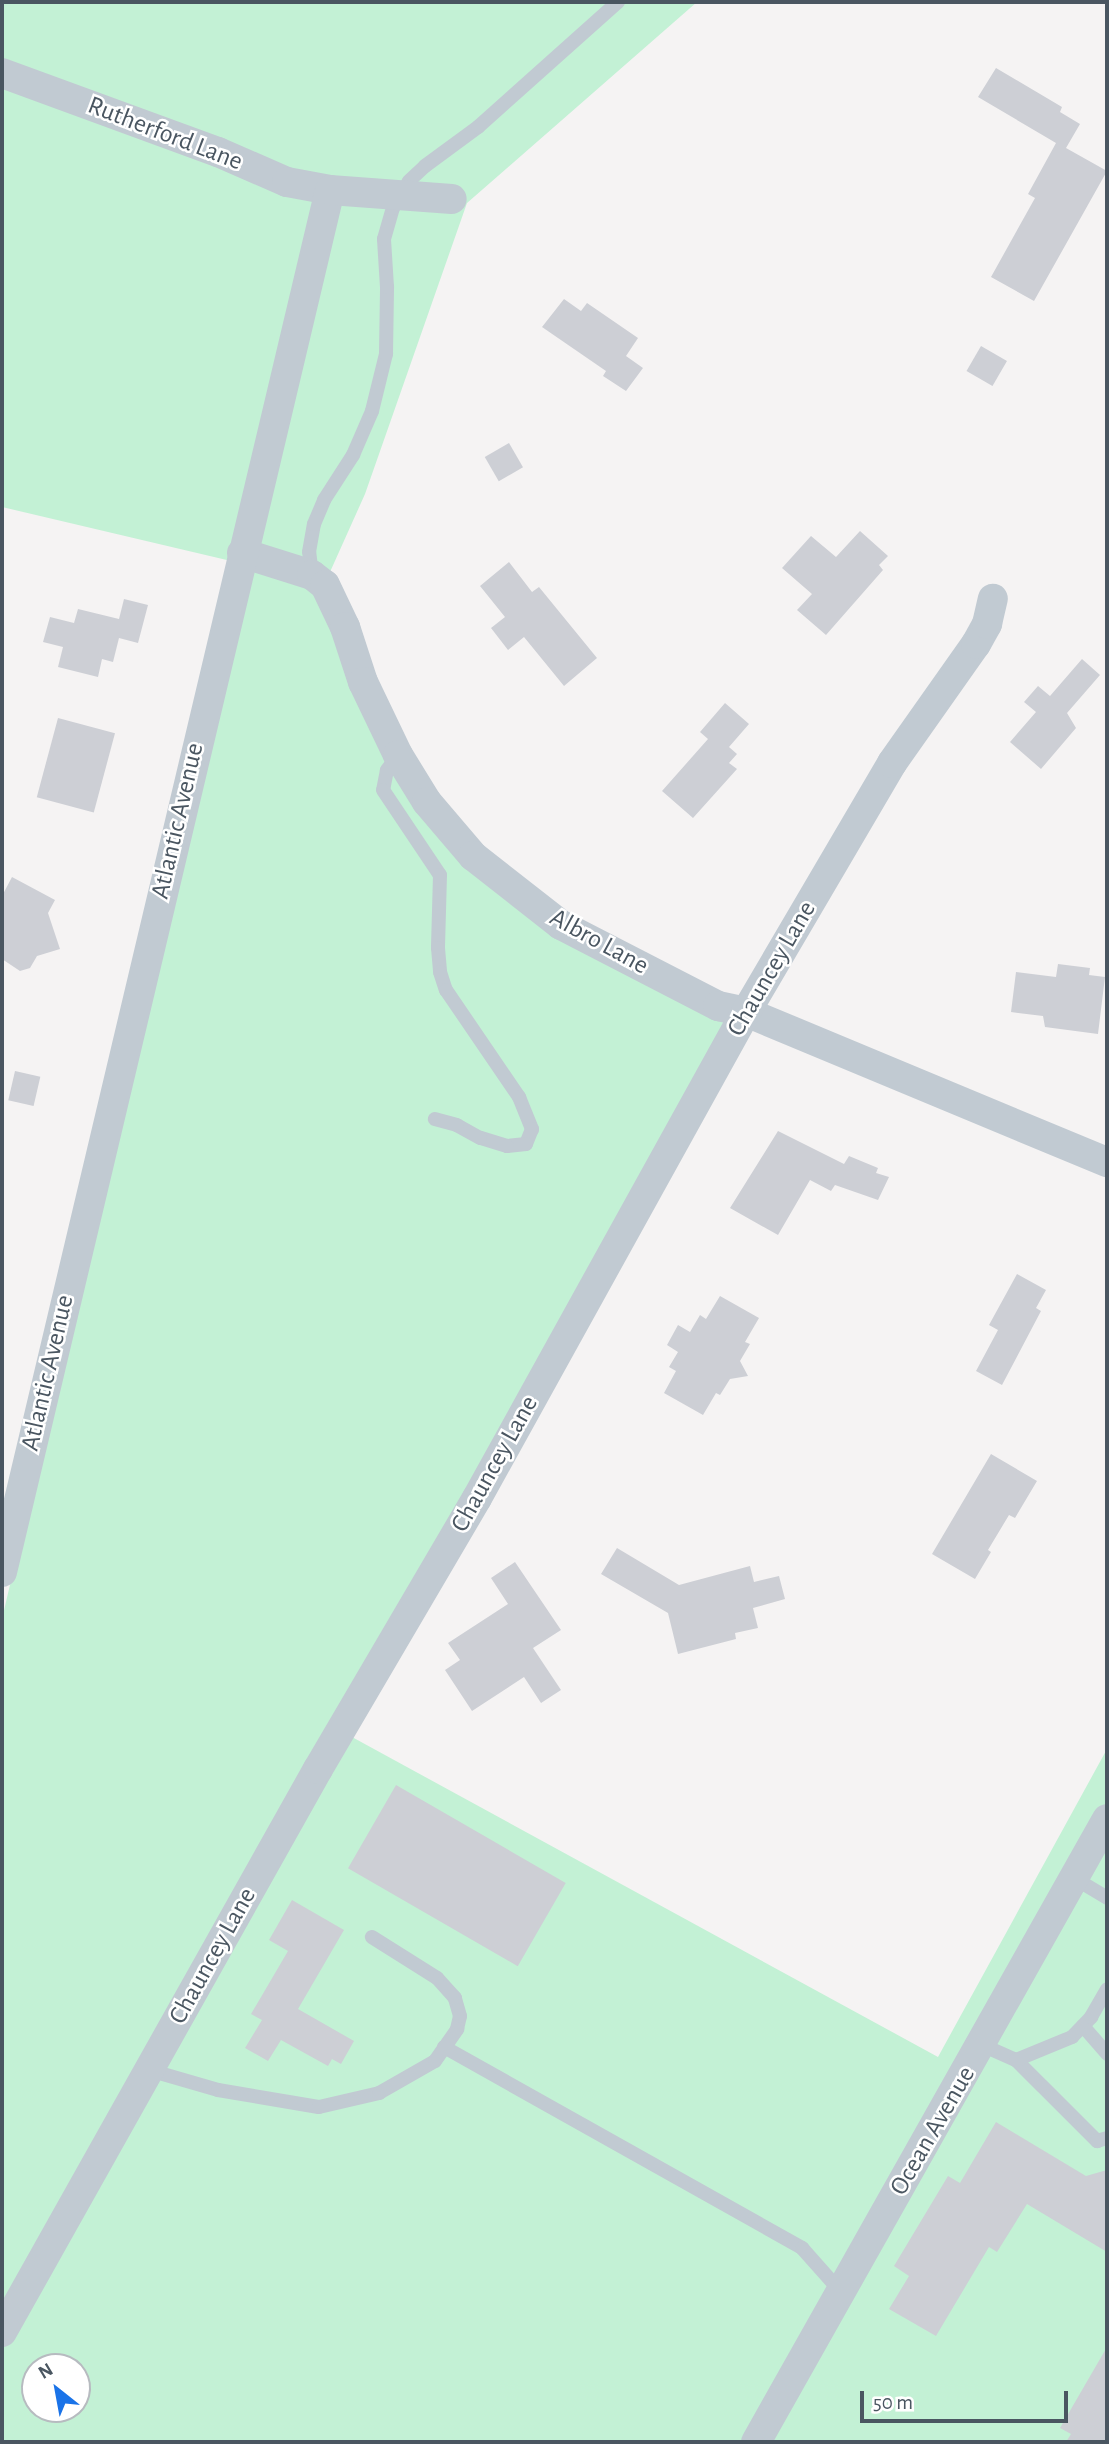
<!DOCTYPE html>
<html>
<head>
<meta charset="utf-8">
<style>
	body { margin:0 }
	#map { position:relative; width:1109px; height:2444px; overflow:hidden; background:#f5f3f3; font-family:"Alegreya Sans",sans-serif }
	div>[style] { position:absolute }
	.green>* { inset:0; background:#c3f1d5 }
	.building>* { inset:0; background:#cdcfd5; transform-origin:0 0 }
	.lane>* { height:14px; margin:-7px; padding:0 7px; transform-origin:7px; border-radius:7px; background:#c1cad2 }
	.street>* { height:30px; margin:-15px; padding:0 15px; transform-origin:15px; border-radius:15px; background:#c1cad2 }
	span { translate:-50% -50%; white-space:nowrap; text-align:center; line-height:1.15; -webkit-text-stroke:5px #fff; paint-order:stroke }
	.street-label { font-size:26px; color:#4a5661 }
	.frame { position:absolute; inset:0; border:4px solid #4a5661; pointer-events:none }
	.north { position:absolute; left:21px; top:2353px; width:70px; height:70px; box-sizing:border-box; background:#fff; border:2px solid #b7bbc0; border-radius:50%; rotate:329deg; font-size:19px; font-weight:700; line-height:28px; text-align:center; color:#4a5661 }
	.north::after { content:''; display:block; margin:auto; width:24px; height:32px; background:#1a73e8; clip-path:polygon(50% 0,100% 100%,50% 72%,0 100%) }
	.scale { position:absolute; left:860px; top:2391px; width:208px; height:32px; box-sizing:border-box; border:4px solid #4a5661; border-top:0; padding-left:9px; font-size:21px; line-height:24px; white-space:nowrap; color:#4a5661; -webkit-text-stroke:5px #fff; paint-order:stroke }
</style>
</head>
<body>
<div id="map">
	<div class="green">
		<i style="clip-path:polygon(evenodd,2px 2px,697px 2px,467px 203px,365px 494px,330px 572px,342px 638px,462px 863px,736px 1018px,341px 1731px,938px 2057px,1107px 1749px,1107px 2442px,2px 2442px,2px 1619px,248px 565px,2px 507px,2px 2px,35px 2367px,77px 2367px,77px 2409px,35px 2409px,35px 2367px)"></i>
	</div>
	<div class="building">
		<i style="clip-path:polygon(996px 68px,1062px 107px,1060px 112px,1080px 124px,1066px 148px,1107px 171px,1034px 301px,991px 277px,1035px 198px,1028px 194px,1056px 143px,978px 97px)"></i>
		<i style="clip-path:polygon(564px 299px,581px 311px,587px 303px,638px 338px,626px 356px,643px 368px,626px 391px,603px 376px,606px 371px,542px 327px)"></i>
		<i style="left:981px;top:346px;width:30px;height:29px;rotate:30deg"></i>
		<i style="left:509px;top:443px;width:28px;height:28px;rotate:60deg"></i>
		<i style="clip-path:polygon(860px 531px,888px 556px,879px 565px,883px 570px,826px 635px,797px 610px,812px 594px,782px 568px,811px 536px,836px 557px)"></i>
		<i style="clip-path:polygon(509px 562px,532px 592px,539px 587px,597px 658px,564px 686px,524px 637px,508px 650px,491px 628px,505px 617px,480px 586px)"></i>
		<i style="clip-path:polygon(124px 599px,148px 605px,138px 643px,119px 638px,113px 662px,102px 659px,98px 677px,58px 667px,63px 647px,43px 642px,50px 617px,74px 623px,78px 609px,119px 619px)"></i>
		<i style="clip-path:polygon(1082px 659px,1100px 675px,1067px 713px,1076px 728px,1041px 769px,1010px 742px,1036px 712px,1024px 702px,1038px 686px,1050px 696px)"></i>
		<i style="clip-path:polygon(725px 703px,749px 724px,729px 747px,737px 754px,729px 763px,737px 769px,693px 818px,662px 791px,708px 739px,700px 732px)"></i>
		<i style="left:58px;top:718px;width:59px;height:82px;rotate:15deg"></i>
		<i style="clip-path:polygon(12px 877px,55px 900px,48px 913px,60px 949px,37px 956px,30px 968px,20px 971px,2px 959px,2px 896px)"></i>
		<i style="clip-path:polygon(1058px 964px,1090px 968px,1089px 975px,1105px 977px,1098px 1034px,1045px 1027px,1043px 1016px,1011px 1012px,1016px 972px,1056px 977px)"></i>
		<i style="left:15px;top:1071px;width:26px;height:30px;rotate:13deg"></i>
		<i style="clip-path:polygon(778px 1131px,844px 1164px,849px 1156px,878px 1168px,876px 1173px,889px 1177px,878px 1200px,835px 1185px,831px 1191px,810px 1180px,778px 1235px,730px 1208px)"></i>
		<i style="clip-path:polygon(1017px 1274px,1046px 1290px,1036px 1308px,1041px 1311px,1002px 1385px,976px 1371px,998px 1330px,989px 1325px)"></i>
		<i style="clip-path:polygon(720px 1296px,759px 1318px,745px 1342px,750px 1344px,740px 1361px,748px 1376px,730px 1379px,720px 1395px,716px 1393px,703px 1415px,664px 1393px,676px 1371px,669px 1367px,678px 1352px,667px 1345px,678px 1325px,690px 1332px,700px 1315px,706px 1319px)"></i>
		<i style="clip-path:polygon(991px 1454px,1037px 1481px,1015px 1518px,1009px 1515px,988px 1550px,991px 1552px,975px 1579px,932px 1554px)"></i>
		<i style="clip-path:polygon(617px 1548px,679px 1585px,750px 1566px,754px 1582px,779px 1576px,785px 1599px,753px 1608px,758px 1628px,735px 1633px,736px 1639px,678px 1654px,668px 1613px,601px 1574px)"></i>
		<i style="clip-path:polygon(515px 1562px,561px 1630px,533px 1648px,561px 1690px,541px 1703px,524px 1677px,472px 1711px,445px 1670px,460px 1660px,448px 1643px,508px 1604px,491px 1578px)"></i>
		<i style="left:396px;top:1785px;width:196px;height:96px;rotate:30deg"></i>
		<i style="clip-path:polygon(292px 1900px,344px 1930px,298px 2009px,354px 2041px,341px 2064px,332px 2059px,328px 2066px,281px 2040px,268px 2061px,245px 2048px,262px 2020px,251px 2014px,288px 1951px,269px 1940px)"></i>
		<i style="clip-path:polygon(996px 2122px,1086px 2176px,1107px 2170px,1107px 2252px,1027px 2204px,997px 2252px,989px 2247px,936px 2336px,889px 2309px,909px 2276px,894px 2266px,948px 2176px,960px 2183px)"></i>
		<i style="clip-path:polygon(1107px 2347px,1107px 2442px,1066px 2442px,1071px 2434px,1060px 2428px)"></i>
	</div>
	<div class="lane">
		<i style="left:312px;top:575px;width:23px;rotate:-97deg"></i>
		<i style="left:309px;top:552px;width:28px;rotate:-80deg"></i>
		<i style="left:314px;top:524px;width:26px;rotate:-67deg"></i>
		<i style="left:324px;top:500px;width:54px;rotate:-57.2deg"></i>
		<i style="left:353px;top:455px;width:48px;rotate:-66.6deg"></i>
		<i style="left:372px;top:411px;width:59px;rotate:-76.2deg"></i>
		<i style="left:386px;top:354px;width:67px;rotate:-89.1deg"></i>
		<i style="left:387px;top:287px;width:48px;rotate:-93.6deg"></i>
		<i style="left:384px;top:239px;width:32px;rotate:-74deg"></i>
		<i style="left:393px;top:208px;width:31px;rotate:-59deg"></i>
		<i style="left:409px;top:181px;width:22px;rotate:-43deg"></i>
		<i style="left:425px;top:166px;width:66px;rotate:-36.3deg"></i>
		<i style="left:478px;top:127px;width:188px;rotate:-41.8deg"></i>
		<i style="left:398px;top:755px;width:19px;rotate:126deg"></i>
		<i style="left:387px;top:770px;width:20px;rotate:101deg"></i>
		<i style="left:383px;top:790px;width:102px;rotate:56.2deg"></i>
		<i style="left:440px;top:875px;width:73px;rotate:91.6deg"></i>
		<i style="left:438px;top:948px;width:24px;rotate:85deg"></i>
		<i style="left:440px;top:972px;width:19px;rotate:72deg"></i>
		<i style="left:446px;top:990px;width:130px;rotate:55.7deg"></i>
		<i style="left:519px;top:1097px;width:35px;rotate:68deg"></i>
		<i style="left:532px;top:1129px;width:16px;rotate:112deg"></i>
		<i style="left:526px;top:1144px;width:19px;rotate:174deg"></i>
		<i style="left:507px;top:1146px;width:28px;rotate:-163deg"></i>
		<i style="left:480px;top:1138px;width:26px;rotate:-151deg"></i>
		<i style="left:457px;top:1125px;width:23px;rotate:-165deg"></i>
		<i style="left:1074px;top:1878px;width:39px;rotate:31deg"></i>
		<i style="left:1083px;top:2026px;width:37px;rotate:49deg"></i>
		<i style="left:982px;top:2045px;width:37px;rotate:24deg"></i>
		<i style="left:1016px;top:2060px;width:115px;rotate:45deg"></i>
		<i style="left:1097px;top:2141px;width:10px;rotate:-17deg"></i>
		<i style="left:444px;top:2047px;width:411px;rotate:29.3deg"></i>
		<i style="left:802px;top:2248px;width:59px;rotate:48.4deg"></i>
		<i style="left:1016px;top:2060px;width:61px;rotate:-22.3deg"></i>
		<i style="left:1072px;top:2037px;width:28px;rotate:-46deg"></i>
		<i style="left:1091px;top:2017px;width:32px;rotate:-60deg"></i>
		<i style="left:149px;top:2070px;width:72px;rotate:16.2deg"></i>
		<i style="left:218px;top:2090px;width:102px;rotate:9.6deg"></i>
		<i style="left:319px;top:2107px;width:62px;rotate:-13.1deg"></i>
		<i style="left:379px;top:2093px;width:64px;rotate:-29.7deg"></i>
		<i style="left:435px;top:2061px;width:39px;rotate:-55deg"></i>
		<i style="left:457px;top:2029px;width:13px;rotate:-77deg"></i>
		<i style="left:460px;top:2016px;width:19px;rotate:-106deg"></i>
		<i style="left:455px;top:1998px;width:27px;rotate:-132deg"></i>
		<i style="left:437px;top:1978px;width:77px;rotate:-147.8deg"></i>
	</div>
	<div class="street">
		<i style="left:2px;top:73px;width:230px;rotate:20.1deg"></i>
		<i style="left:218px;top:152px;width:75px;rotate:23.5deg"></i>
		<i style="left:287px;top:182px;width:44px;rotate:10.5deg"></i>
		<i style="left:242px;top:553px;width:73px;rotate:17.4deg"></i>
		<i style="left:312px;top:575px;width:16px;rotate:38deg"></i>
		<i style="left:325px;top:585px;width:47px;rotate:64.5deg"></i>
		<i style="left:345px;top:627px;width:58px;rotate:71.9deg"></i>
		<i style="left:363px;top:682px;width:81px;rotate:64.4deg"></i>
		<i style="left:398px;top:755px;width:55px;rotate:58.3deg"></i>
		<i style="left:427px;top:802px;width:71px;rotate:49.6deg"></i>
		<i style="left:473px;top:856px;width:112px;rotate:38.1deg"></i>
		<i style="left:561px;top:925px;width:177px;rotate:27.3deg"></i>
		<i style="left:718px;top:1006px;width:29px;rotate:12deg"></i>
		<i style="left:746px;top:1012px;width:391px;rotate:22.6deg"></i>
		<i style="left:2px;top:1572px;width:1420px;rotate:-76.65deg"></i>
		<i style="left:330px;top:190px;width:122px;rotate:4.2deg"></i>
		<i style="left:2px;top:2332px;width:646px;rotate:-60.7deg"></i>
		<i style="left:318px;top:1769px;width:314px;rotate:-59.6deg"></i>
		<i style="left:477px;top:1498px;width:555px;rotate:-61.04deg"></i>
		<i style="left:746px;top:1012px;width:289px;rotate:-59.6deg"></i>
		<i style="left:892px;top:763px;width:146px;rotate:-54.8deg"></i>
		<i style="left:976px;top:644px;width:23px;rotate:-61deg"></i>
		<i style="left:987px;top:624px;width:26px;rotate:-77deg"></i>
		<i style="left:756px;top:2442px;width:715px;rotate:-60.6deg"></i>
	</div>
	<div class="street-label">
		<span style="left:165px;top:134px;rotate:21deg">Rutherford Lane</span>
		<span style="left:178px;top:821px;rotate:-77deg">Atlantic Avenue</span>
		<span style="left:599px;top:942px;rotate:29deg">Albro Lane</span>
		<span style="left:772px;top:969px;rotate:-60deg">Chauncey Lane</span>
		<span style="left:48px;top:1373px;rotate:-77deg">Atlantic Avenue</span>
		<span style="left:495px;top:1464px;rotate:-61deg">Chauncey Lane</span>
		<span style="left:213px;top:1956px;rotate:-61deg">Chauncey Lane</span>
		<span style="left:933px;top:2131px;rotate:-60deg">Ocean Avenue</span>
	</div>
	<div class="frame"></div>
	<div class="north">N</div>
	<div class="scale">50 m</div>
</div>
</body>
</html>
